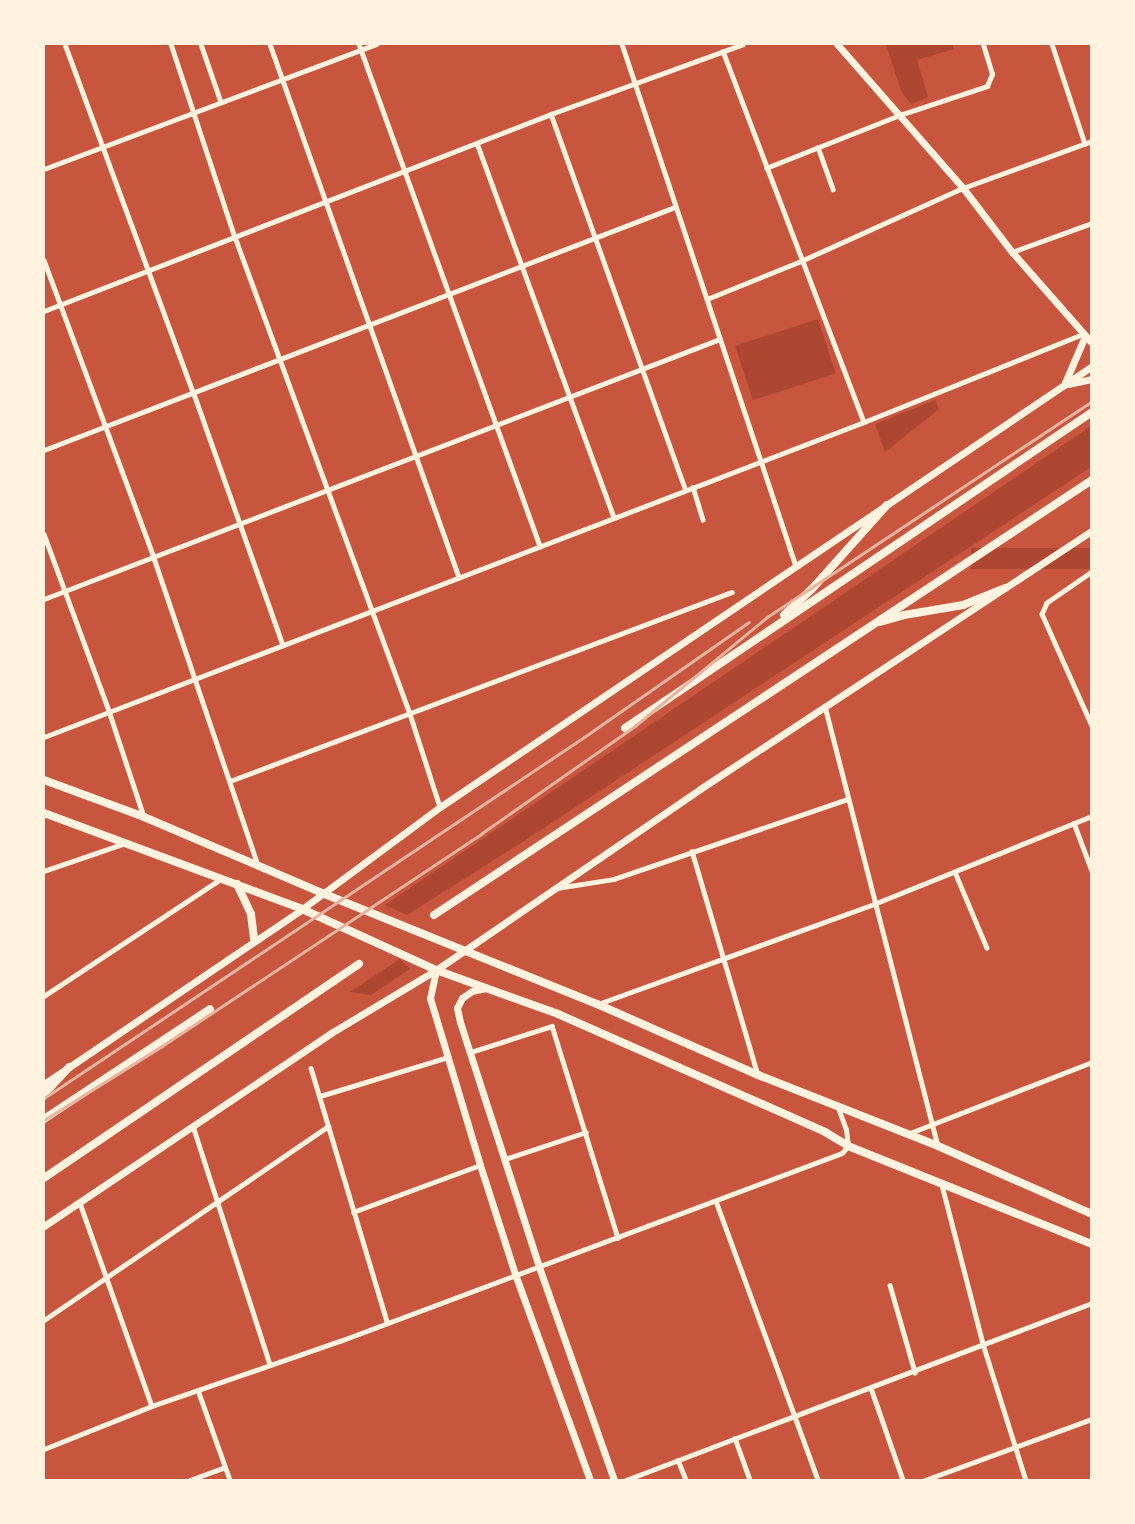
<!DOCTYPE html>
<html>
<head>
<meta charset="utf-8">
<style>
	body { margin:0 }
	#map { position:relative; width:1135px; height:1524px; overflow:hidden; background:#c8553d; font-family:Arial,sans-serif }
	div>[style] { position:absolute }
	.green>* { inset:0; background:#ae4732; transform-origin:0 0 }
	.minor>* { height:4.5px; margin:-2.25px; padding:0 2.25px; transform-origin:2.25px; border-radius:2.25px; background:#fff3e0 }
	.secondary>* { height:7px; margin:-3.5px; padding:0 3.5px; transform-origin:3.5px; border-radius:3.5px; background:#fff3e0 }
	.trunk>* { height:8px; margin:-4px; padding:0 4px; transform-origin:4px; border-radius:4px; background:#fff3e0 }
	.rail>* { height:3px; margin:-1.5px; padding:0 1.5px; transform-origin:1.5px; border-radius:1.5px; background:#e9b49f }
	span { translate:-50% -50%; white-space:nowrap; text-align:center; line-height:1.15; -webkit-text-stroke:4.5px #fff3e0; paint-order:stroke }
	.frame { position:absolute; inset:0; border:45px solid #fff3e0; pointer-events:none }
</style>
</head>
<body>
<div id="map">
	<div class="green">
		<i style="clip-path:polygon(886px 44px,952px 44px,954px 49px,917px 60px,928px 97px,911px 104px,901px 91px)"></i>
		<i style="left:818px;top:319px;width:57px;height:87px;rotate:72deg"></i>
		<i style="clip-path:polygon(935px 400px,939px 409px,885px 452px,875px 424px)"></i>
		<i style="clip-path:polygon(1091px 426px,1091px 467px,524px 841px,407px 915px,385px 905px)"></i>
		<i style="left:1091px;top:548px;width:21px;height:120px;rotate:90deg"></i>
		<i style="clip-path:polygon(400px 959px,410px 969px,371px 995px,350px 992px)"></i>
	</div>
	<div class="minor">
		<i style="left:65px;top:44px;width:370px;rotate:69.8deg"></i>
		<i style="left:193px;top:391px;width:269px;rotate:70.5deg"></i>
		<i style="left:171px;top:44px;width:203px;rotate:71.7deg"></i>
		<i style="left:235px;top:237px;width:508px;rotate:69.85deg"></i>
		<i style="left:410px;top:714px;width:98px;rotate:72.1deg"></i>
		<i style="left:201px;top:44px;width:61px;rotate:71deg"></i>
		<i style="left:270px;top:44px;width:566px;rotate:70.48deg"></i>
		<i style="left:359px;top:44px;width:534px;rotate:70.17deg"></i>
		<i style="left:622px;top:44px;width:550px;rotate:71.57deg"></i>
		<i style="left:1052px;top:44px;width:105px;rotate:71.7deg"></i>
		<i style="left:723px;top:51px;width:397px;rotate:69.2deg"></i>
		<i style="left:551px;top:114px;width:398px;rotate:70.3deg"></i>
		<i style="left:477px;top:143px;width:398px;rotate:69.9deg"></i>
		<i style="left:818px;top:147px;width:45px;rotate:70.3deg"></i>
		<i style="left:766px;top:168px;width:144px;rotate:-21.6deg"></i>
		<i style="left:900px;top:115px;width:92px;rotate:-18.4deg"></i>
		<i style="left:987px;top:86px;width:13px;rotate:-67deg"></i>
		<i style="left:992px;top:74px;width:31px;rotate:-107deg"></i>
		<i style="left:44px;top:169px;width:355px;rotate:-20.6deg"></i>
		<i style="left:1012px;top:252px;width:85px;rotate:-19.9deg"></i>
		<i style="left:44px;top:260px;width:318px;rotate:69.7deg"></i>
		<i style="left:154px;top:558px;width:324px;rotate:71.3deg"></i>
		<i style="left:707px;top:299px;width:101px;rotate:-22deg"></i>
		<i style="left:801px;top:261px;width:178px;rotate:-24.3deg"></i>
		<i style="left:963px;top:188px;width:137px;rotate:-20deg"></i>
		<i style="left:44px;top:311px;width:544px;rotate:-21.23deg"></i>
		<i style="left:551px;top:114px;width:204px;rotate:-20deg"></i>
		<i style="left:44px;top:450px;width:676px;rotate:-21.06deg"></i>
		<i style="left:693px;top:487px;width:34px;rotate:73deg"></i>
		<i style="left:44px;top:534px;width:189px;rotate:69.8deg"></i>
		<i style="left:109px;top:711px;width:112px;rotate:71.7deg"></i>
		<i style="left:1092px;top:572px;width:55px;rotate:145.4deg"></i>
		<i style="left:1047px;top:603px;width:12px;rotate:114deg"></i>
		<i style="left:1042px;top:614px;width:123px;rotate:65.9deg"></i>
		<i style="left:44px;top:599px;width:724px;rotate:-21.04deg"></i>
		<i style="left:825px;top:706px;width:454px;rotate:75.6deg"></i>
		<i style="left:44px;top:737px;width:878px;rotate:-21.01deg"></i>
		<i style="left:864px;top:422px;width:236px;rotate:-21.9deg"></i>
		<i style="left:230px;top:781px;width:536px;rotate:-20.63deg"></i>
		<i style="left:1074px;top:823px;width:51px;rotate:69.4deg"></i>
		<i style="left:692px;top:851px;width:234px;rotate:73.6deg"></i>
		<i style="left:44px;top:871px;width:83px;rotate:-18.9deg"></i>
		<i style="left:955px;top:872px;width:82px;rotate:67.2deg"></i>
		<i style="left:557px;top:888px;width:58px;rotate:-9deg"></i>
		<i style="left:614px;top:879px;width:247px;rotate:-18.9deg"></i>
		<i style="left:44px;top:996px;width:212px;rotate:-33.5deg"></i>
		<i style="left:598px;top:1004px;width:294px;rotate:-19.9deg"></i>
		<i style="left:874px;top:904px;width:235px;rotate:-22deg"></i>
		<i style="left:471px;top:1052px;width:85px;rotate:-17.8deg"></i>
		<i style="left:552px;top:1026px;width:222px;rotate:72.7deg"></i>
		<i style="left:311px;top:1068px;width:264px;rotate:73.3deg"></i>
		<i style="left:320px;top:1096px;width:134px;rotate:-16.9deg"></i>
		<i style="left:193px;top:1126px;width:250px;rotate:72.1deg"></i>
		<i style="left:910px;top:1133px;width:195px;rotate:-21.3deg"></i>
		<i style="left:505px;top:1159px;width:85px;rotate:-18.4deg"></i>
		<i style="left:942px;top:1185px;width:164px;rotate:75.5deg"></i>
		<i style="left:983px;top:1344px;width:143px;rotate:72.5deg"></i>
		<i style="left:716px;top:1201px;width:297px;rotate:69.9deg"></i>
		<i style="left:80px;top:1203px;width:215px;rotate:70.5deg"></i>
		<i style="left:353px;top:1212px;width:135px;rotate:-20.3deg"></i>
		<i style="left:890px;top:1285px;width:91px;rotate:74deg"></i>
		<i style="left:44px;top:1320px;width:344px;rotate:-34.3deg"></i>
		<i style="left:871px;top:1388px;width:97px;rotate:70.8deg"></i>
		<i style="left:198px;top:1390px;width:96px;rotate:70.4deg"></i>
		<i style="left:735px;top:1438px;width:45px;rotate:70.3deg"></i>
		<i style="left:44px;top:1449px;width:116px;rotate:-21.7deg"></i>
		<i style="left:152px;top:1406px;width:199px;rotate:-19.1deg"></i>
		<i style="left:340px;top:1341px;width:536px;rotate:-20.53deg"></i>
		<i style="left:842px;top:1153px;width:9px;rotate:-49deg"></i>
		<i style="left:848px;top:1146px;width:16px;rotate:-97deg"></i>
		<i style="left:846px;top:1130px;width:23px;rotate:-110deg"></i>
		<i style="left:678px;top:1460px;width:22px;rotate:68deg"></i>
		<i style="left:190px;top:1480px;width:37px;rotate:-20deg"></i>
		<i style="left:626px;top:1480px;width:498px;rotate:-20.8deg"></i>
		<i style="left:925px;top:1480px;width:178px;rotate:-20.1deg"></i>
	</div>
	<div class="secondary">
		<i style="left:837px;top:44px;width:191px;rotate:48.8deg"></i>
		<i style="left:963px;top:188px;width:81px;rotate:52.6deg"></i>
		<i style="left:1012px;top:252px;width:121px;rotate:48.7deg"></i>
		<i style="left:1068px;top:384px;width:25px;rotate:-12deg"></i>
		<i style="left:1064px;top:385px;width:53px;rotate:-66.8deg"></i>
		<i style="left:436px;top:970px;width:29px;rotate:102deg"></i>
		<i style="left:430px;top:998px;width:174px;rotate:73.3deg"></i>
		<i style="left:480px;top:1165px;width:114px;rotate:72.2deg"></i>
		<i style="left:515px;top:1274px;width:219px;rotate:70deg"></i>
		<i style="left:486px;top:988px;width:14px;rotate:168deg"></i>
		<i style="left:472px;top:991px;width:12px;rotate:145deg"></i>
		<i style="left:462px;top:998px;width:11px;rotate:117deg"></i>
		<i style="left:457px;top:1008px;width:14px;rotate:78deg"></i>
		<i style="left:460px;top:1022px;width:257px;rotate:72.1deg"></i>
		<i style="left:539px;top:1267px;width:226px;rotate:70.6deg"></i>
		<i style="left:44px;top:1084px;width:312px;rotate:-34.1deg"></i>
		<i style="left:302px;top:909px;width:172px;rotate:-36.5deg"></i>
		<i style="left:440px;top:807px;width:787px;rotate:-34.07deg"></i>
		<i style="left:44px;top:1226px;width:346px;rotate:-33.9deg"></i>
		<i style="left:331px;top:1033px;width:122px;rotate:-31deg"></i>
		<i style="left:436px;top:970px;width:320px;rotate:-34.4deg"></i>
		<i style="left:700px;top:789px;width:469px;rotate:-33.4deg"></i>
	</div>
	<div class="trunk">
		<i style="left:784px;top:615px;width:37px;rotate:-43deg"></i>
		<i style="left:811px;top:590px;width:114px;rotate:-48.2deg"></i>
		<i style="left:880px;top:622px;width:25px;rotate:-16deg"></i>
		<i style="left:904px;top:615px;width:60px;rotate:-9.6deg"></i>
		<i style="left:963px;top:605px;width:45px;rotate:-22deg"></i>
		<i style="left:625px;top:728px;width:564px;rotate:-34.08deg"></i>
		<i style="left:44px;top:780px;width:107px;rotate:20.3deg"></i>
		<i style="left:144px;top:817px;width:194px;rotate:23.1deg"></i>
		<i style="left:322px;top:893px;width:297px;rotate:22deg"></i>
		<i style="left:597px;top:1004px;width:176px;rotate:23.8deg"></i>
		<i style="left:758px;top:1075px;width:193px;rotate:21.5deg"></i>
		<i style="left:938px;top:1146px;width:168px;rotate:23.8deg"></i>
		<i style="left:44px;top:813px;width:275px;rotate:20.4deg"></i>
		<i style="left:302px;top:909px;width:147px;rotate:24.5deg"></i>
		<i style="left:436px;top:970px;width:130px;rotate:19.8deg"></i>
		<i style="left:558px;top:1014px;width:292px;rotate:23.8deg"></i>
		<i style="left:825px;top:1132px;width:27px;rotate:31deg"></i>
		<i style="left:848px;top:1146px;width:263px;rotate:21.9deg"></i>
		<i style="left:237px;top:884px;width:33px;rotate:65deg"></i>
		<i style="left:251px;top:914px;width:26px;rotate:83deg"></i>
		<i style="left:434px;top:915px;width:789px;rotate:-33.47deg"></i>
		<i style="left:44px;top:1094px;width:37px;rotate:-47deg"></i>
		<i style="left:44px;top:1119px;width:199px;rotate:-33.5deg"></i>
		<i style="left:44px;top:1178px;width:381px;rotate:-34.2deg"></i>
	</div>
	<div class="rail">
		<i style="left:44px;top:1098px;width:650px;rotate:-33.76deg"></i>
		<i style="left:584px;top:737px;width:201px;rotate:-34.9deg"></i>
		<i style="left:44px;top:1120px;width:139px;rotate:-32.1deg"></i>
		<i style="left:162px;top:1046px;width:384px;rotate:-33.6deg"></i>
		<i style="left:482px;top:833px;width:188px;rotate:-35deg"></i>
		<i style="left:636px;top:725px;width:170px;rotate:-39.5deg"></i>
		<i style="left:767px;top:617px;width:390px;rotate:-33.6deg"></i>
	</div>
	<div class="frame"></div>
</div>
</body>
</html>
